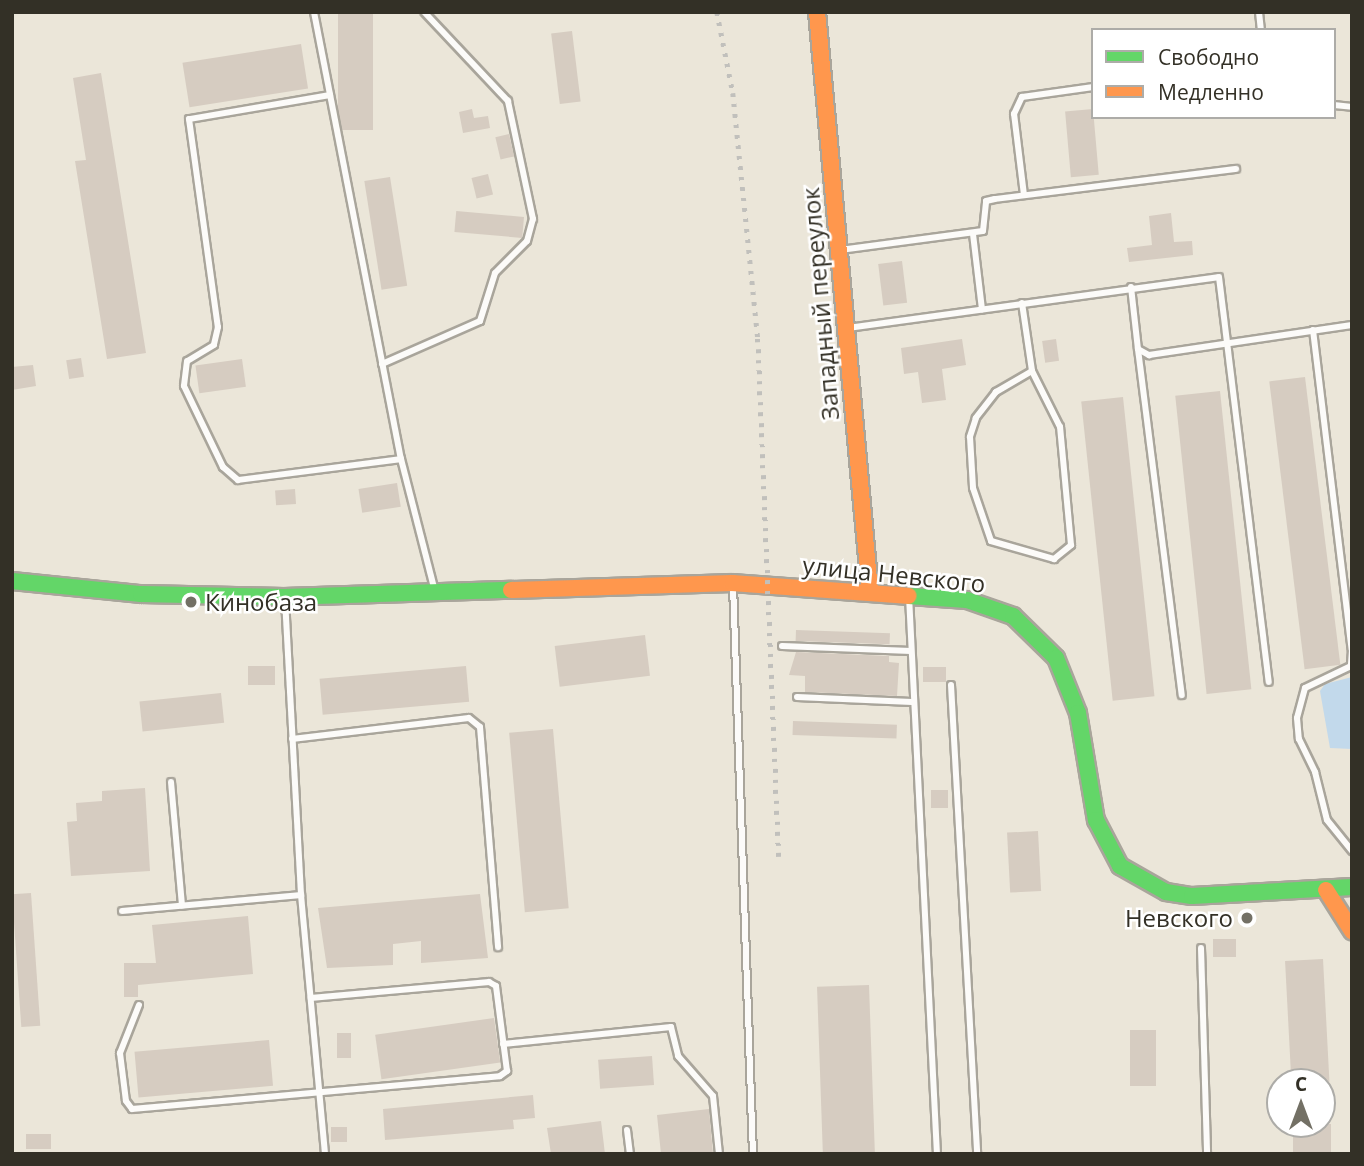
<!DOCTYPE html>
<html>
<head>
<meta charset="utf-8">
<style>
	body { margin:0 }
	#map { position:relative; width:1364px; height:1166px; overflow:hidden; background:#ebe6d9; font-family:"Open Sans",sans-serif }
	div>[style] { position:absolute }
	.water>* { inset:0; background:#c2d9eb }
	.building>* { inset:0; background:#d6ccc1; transform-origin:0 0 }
	.roads { filter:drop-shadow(2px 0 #a9a59b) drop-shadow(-2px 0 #a9a59b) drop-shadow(0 2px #a9a59b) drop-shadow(0 -2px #a9a59b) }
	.lane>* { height:6px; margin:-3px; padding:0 3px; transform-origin:3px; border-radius:3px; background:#fcfbf9 }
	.fast>* { height:16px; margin:-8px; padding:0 8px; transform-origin:8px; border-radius:8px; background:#63d668 }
	.slow>* { height:16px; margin:-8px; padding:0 8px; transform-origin:8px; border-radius:8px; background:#ff974d }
	.rail>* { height:4.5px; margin-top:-2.25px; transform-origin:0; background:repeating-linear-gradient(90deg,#c1c0bc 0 3.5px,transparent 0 10.5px) }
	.dots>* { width:19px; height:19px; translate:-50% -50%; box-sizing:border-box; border:4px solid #fff; border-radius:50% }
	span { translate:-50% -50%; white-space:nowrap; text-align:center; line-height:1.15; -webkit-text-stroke:5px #fff; paint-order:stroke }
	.street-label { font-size:24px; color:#333026 }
	.poi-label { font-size:24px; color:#333026 }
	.left { translate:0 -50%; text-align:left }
	.right { translate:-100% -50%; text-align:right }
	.frame { position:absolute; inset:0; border:14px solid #333026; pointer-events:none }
	.legend { position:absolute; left:1091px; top:28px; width:245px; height:91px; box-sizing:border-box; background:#fff; border:2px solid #adaca8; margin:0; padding:9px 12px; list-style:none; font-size:21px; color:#333026 }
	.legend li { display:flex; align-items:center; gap:14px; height:35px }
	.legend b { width:35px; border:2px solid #adaca8 }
	.north { position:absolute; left:1266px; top:1068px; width:70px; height:70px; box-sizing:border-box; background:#fff; border:2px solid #adaca8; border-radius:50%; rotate:0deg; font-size:19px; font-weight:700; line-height:28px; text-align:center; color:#333026 }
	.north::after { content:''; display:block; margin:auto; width:24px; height:32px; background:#737065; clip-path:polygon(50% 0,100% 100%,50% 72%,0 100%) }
</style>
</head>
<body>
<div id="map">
	<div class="water">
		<i style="clip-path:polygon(1352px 677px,1352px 749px,1330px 748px,1320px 691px,1325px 684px)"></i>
	</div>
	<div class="building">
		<i style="left:338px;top:12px;width:35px;height:118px"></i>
		<i style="left:572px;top:31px;width:71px;height:21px;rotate:83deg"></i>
		<i style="left:301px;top:44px;width:45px;height:120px;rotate:81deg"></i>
		<i style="clip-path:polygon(101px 73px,146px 353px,107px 359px,75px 161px,86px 160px,73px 78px)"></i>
		<i style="clip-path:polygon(472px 109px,474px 118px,488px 116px,490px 128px,463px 133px,459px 112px)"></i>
		<i style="left:1093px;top:109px;width:66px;height:28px;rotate:85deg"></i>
		<i style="left:509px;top:134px;width:23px;height:14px;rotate:77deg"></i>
		<i style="left:488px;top:174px;width:21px;height:17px;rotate:76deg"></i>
		<i style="left:390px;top:177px;width:110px;height:26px;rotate:81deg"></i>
		<i style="clip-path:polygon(1171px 213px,1174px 242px,1192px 241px,1193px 255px,1129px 262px,1127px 248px,1152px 245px,1149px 216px)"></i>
		<i style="left:524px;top:217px;width:21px;height:68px;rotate:95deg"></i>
		<i style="left:902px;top:261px;width:42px;height:24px;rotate:83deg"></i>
		<i style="clip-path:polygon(962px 339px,966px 365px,942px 369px,946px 400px,922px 403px,918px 372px,904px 374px,901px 348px)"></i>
		<i style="left:1056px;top:339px;width:22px;height:14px;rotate:82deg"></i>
		<i style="left:81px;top:358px;width:19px;height:15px;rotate:81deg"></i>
		<i style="left:242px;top:359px;width:28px;height:47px;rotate:82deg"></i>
		<i style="clip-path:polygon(33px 365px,36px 386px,12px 390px,12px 367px)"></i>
		<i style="left:1305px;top:377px;width:290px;height:36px;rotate:83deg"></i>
		<i style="left:1220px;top:391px;width:300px;height:45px;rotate:84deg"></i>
		<i style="left:1123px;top:397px;width:301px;height:42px;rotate:84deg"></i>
		<i style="left:397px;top:483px;width:24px;height:39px;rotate:81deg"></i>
		<i style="left:295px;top:489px;width:15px;height:20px;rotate:86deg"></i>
		<i style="left:796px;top:630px;width:94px;height:11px;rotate:2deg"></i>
		<i style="left:645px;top:635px;width:41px;height:91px;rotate:83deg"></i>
		<i style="clip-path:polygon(796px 652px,889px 656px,889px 662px,899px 663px,897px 696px,805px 692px,805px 676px,789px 675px)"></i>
		<i style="left:248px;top:666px;width:27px;height:19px"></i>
		<i style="left:466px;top:666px;width:36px;height:147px;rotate:85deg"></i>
		<i style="left:923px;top:667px;width:23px;height:15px"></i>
		<i style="left:221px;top:693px;width:30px;height:82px;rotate:84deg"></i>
		<i style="left:793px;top:721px;width:104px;height:14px;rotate:2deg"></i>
		<i style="left:553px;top:729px;width:180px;height:44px;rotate:85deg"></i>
		<i style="clip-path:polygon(145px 788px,150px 871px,71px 876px,67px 822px,77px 821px,76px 803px,102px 801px,102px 791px)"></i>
		<i style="left:931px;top:790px;width:17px;height:18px"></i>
		<i style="left:1038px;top:831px;width:60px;height:31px;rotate:87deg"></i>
		<i style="left:31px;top:893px;width:133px;height:19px;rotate:86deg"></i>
		<i style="clip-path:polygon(480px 894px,488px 958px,421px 963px,421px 941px,393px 944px,393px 965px,327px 968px,318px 908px)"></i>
		<i style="clip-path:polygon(248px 916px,253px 974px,138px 985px,138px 997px,124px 997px,124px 963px,156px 963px,152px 925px)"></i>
		<i style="left:1213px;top:939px;width:23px;height:18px"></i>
		<i style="left:1323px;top:959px;width:123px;height:38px;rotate:87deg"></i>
		<i style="left:869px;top:985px;width:169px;height:52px;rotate:88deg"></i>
		<i style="left:494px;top:1018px;width:45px;height:120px;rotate:82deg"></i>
		<i style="left:1130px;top:1030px;width:26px;height:56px"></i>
		<i style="left:337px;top:1033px;width:14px;height:25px"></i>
		<i style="left:269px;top:1040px;width:46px;height:135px;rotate:85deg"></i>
		<i style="left:652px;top:1056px;width:29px;height:54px;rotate:86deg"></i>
		<i style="clip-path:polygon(533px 1095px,535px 1118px,513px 1120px,514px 1129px,385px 1140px,383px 1109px)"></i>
		<i style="clip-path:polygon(709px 1109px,713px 1154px,661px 1154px,657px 1115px)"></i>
		<i style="clip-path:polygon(601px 1121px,605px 1154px,551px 1154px,547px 1128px)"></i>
		<i style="left:1293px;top:1124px;width:38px;height:30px"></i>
		<i style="left:331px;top:1127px;width:16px;height:15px"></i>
		<i style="left:26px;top:1134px;width:25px;height:15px"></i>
	</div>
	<div class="roads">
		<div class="lane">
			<i style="left:314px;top:12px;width:455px;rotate:79deg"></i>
			<i style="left:401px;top:459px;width:136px;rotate:75.6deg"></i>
			<i style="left:1259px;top:12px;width:18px;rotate:84deg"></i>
			<i style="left:330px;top:95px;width:143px;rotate:170.3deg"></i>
			<i style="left:189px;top:119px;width:210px;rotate:82.1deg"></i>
			<i style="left:218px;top:327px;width:18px;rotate:103deg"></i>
			<i style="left:214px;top:345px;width:31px;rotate:149deg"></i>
			<i style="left:187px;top:361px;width:25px;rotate:97deg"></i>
			<i style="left:184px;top:386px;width:90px;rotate:64.3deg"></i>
			<i style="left:223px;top:467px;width:20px;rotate:41deg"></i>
			<i style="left:238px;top:480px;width:164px;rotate:-7.3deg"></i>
			<i style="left:1334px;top:105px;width:18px;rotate:6deg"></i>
			<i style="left:1024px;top:195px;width:82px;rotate:-97deg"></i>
			<i style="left:1014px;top:114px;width:19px;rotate:-65deg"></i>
			<i style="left:1022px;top:97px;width:72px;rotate:-8deg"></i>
			<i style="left:973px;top:234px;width:76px;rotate:83.2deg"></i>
			<i style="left:840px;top:250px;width:144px;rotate:-7.6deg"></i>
			<i style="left:983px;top:231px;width:30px;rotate:-84deg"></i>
			<i style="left:986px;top:201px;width:9px;rotate:-13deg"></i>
			<i style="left:995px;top:199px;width:243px;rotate:-7.1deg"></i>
			<i style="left:1131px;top:287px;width:62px;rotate:83.6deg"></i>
			<i style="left:1138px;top:349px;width:13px;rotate:29deg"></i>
			<i style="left:1149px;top:355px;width:205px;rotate:-8.4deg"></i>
			<i style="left:1022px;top:303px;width:69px;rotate:81.6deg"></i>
			<i style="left:1032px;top:371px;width:42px;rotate:149.7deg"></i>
			<i style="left:996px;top:392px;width:33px;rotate:128deg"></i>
			<i style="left:976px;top:418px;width:20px;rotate:108deg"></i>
			<i style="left:970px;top:437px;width:51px;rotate:86.6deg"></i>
			<i style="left:973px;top:488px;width:56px;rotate:71.2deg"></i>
			<i style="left:991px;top:541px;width:66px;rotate:15.9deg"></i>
			<i style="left:1054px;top:559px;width:22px;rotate:-39deg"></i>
			<i style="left:1071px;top:545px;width:119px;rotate:-95.3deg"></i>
			<i style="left:1060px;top:427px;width:63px;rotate:-116.6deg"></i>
			<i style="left:847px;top:328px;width:375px;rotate:-7.8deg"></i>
			<i style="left:1219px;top:277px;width:408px;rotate:83deg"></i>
			<i style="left:1313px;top:330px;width:322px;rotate:83.1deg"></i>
			<i style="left:1138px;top:349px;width:349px;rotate:82.8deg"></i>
			<i style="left:382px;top:364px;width:107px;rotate:-23.7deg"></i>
			<i style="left:480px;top:321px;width:50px;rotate:-72.6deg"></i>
			<i style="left:495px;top:273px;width:45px;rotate:-45deg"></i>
			<i style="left:527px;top:241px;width:23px;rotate:-75deg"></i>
			<i style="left:533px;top:219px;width:121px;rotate:-102deg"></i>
			<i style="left:508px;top:101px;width:122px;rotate:-133.3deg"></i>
			<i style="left:733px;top:585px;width:569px;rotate:87.99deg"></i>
			<i style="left:909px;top:596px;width:559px;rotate:87.13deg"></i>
			<i style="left:285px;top:599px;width:296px;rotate:86.9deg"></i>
			<i style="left:301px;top:895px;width:260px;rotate:84.7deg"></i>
			<i style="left:782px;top:646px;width:129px;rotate:2.2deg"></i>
			<i style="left:1352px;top:650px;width:16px;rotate:94deg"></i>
			<i style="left:1351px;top:666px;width:51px;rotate:154.4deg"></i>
			<i style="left:1305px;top:688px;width:31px;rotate:105deg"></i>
			<i style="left:1297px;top:718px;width:21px;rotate:85deg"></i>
			<i style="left:1299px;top:739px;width:37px;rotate:64deg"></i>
			<i style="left:1315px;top:772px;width:49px;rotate:76deg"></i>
			<i style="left:1327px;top:820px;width:40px;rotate:51deg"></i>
			<i style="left:951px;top:685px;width:470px;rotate:86.8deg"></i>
			<i style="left:797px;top:697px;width:115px;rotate:2.5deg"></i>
			<i style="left:292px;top:739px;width:178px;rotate:-6.8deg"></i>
			<i style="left:469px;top:718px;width:14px;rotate:39deg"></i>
			<i style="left:480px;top:727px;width:221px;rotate:85.3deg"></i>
			<i style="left:171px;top:782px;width:124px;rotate:84.9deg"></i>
			<i style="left:122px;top:911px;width:180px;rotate:-5.1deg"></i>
			<i style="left:1201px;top:948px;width:206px;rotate:88.3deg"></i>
			<i style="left:139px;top:1005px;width:52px;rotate:111.6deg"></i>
			<i style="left:120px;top:1053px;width:48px;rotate:82.9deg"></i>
			<i style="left:126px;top:1101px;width:10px;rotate:53deg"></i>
			<i style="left:132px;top:1109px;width:369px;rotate:-5.1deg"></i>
			<i style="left:500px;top:1076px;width:9px;rotate:-36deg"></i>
			<i style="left:507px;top:1071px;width:86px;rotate:-97.4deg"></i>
			<i style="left:496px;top:986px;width:8px;rotate:-150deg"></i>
			<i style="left:489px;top:982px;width:179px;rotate:174.9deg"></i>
			<i style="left:503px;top:1044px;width:169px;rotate:-5.8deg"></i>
			<i style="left:671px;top:1027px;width:30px;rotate:76deg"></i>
			<i style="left:678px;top:1056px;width:53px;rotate:48.8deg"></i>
			<i style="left:713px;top:1096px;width:58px;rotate:84.1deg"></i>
			<i style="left:627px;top:1130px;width:24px;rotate:83deg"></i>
		</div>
		<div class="fast">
			<i style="left:12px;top:581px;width:130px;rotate:5.8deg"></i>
			<i style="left:141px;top:594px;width:143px;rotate:1.2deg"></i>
			<i style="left:284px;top:597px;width:227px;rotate:-1.8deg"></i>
			<i style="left:909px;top:596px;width:58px;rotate:3.9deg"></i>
			<i style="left:967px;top:600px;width:49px;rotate:19.2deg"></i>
			<i style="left:1013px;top:616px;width:60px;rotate:44.3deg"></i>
			<i style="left:1056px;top:658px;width:59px;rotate:68.2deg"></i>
			<i style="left:1078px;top:713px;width:109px;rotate:80.5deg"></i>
			<i style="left:1096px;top:820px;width:52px;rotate:62.4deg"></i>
			<i style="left:1120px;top:866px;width:53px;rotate:29.5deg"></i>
			<i style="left:1166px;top:892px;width:26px;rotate:9deg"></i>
			<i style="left:1192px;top:896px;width:160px;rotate:-3.2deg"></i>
		</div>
		<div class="slow">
			<i style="left:817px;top:12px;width:581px;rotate:84.77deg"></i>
			<i style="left:511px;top:590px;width:222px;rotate:-1.8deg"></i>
			<i style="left:733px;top:583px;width:176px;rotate:4.2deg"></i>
			<i style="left:1326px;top:890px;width:49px;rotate:57.6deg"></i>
		</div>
	</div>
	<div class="rail">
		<i style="left:717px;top:12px;width:83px;rotate:78.8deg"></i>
		<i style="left:733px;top:93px;width:247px;rotate:84.2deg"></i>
		<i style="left:758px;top:339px;width:523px;rotate:87.7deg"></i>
	</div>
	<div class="dots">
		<i style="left:191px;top:602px;background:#737065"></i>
		<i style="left:1247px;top:918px;background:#737065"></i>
	</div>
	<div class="street-label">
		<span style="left:820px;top:304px;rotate:-95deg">Западный переулок</span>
		<span style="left:894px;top:574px;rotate:6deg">улица Невского</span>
	</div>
	<div class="poi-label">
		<span class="left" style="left:205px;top:602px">Кинобаза</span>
		<span class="right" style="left:1233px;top:918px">Невского</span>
	</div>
	<div class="frame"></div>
	<ul class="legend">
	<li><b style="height:9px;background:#63d668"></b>Свободно</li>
	<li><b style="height:9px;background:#ff974d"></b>Медленно</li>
	</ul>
	<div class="north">С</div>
</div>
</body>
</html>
